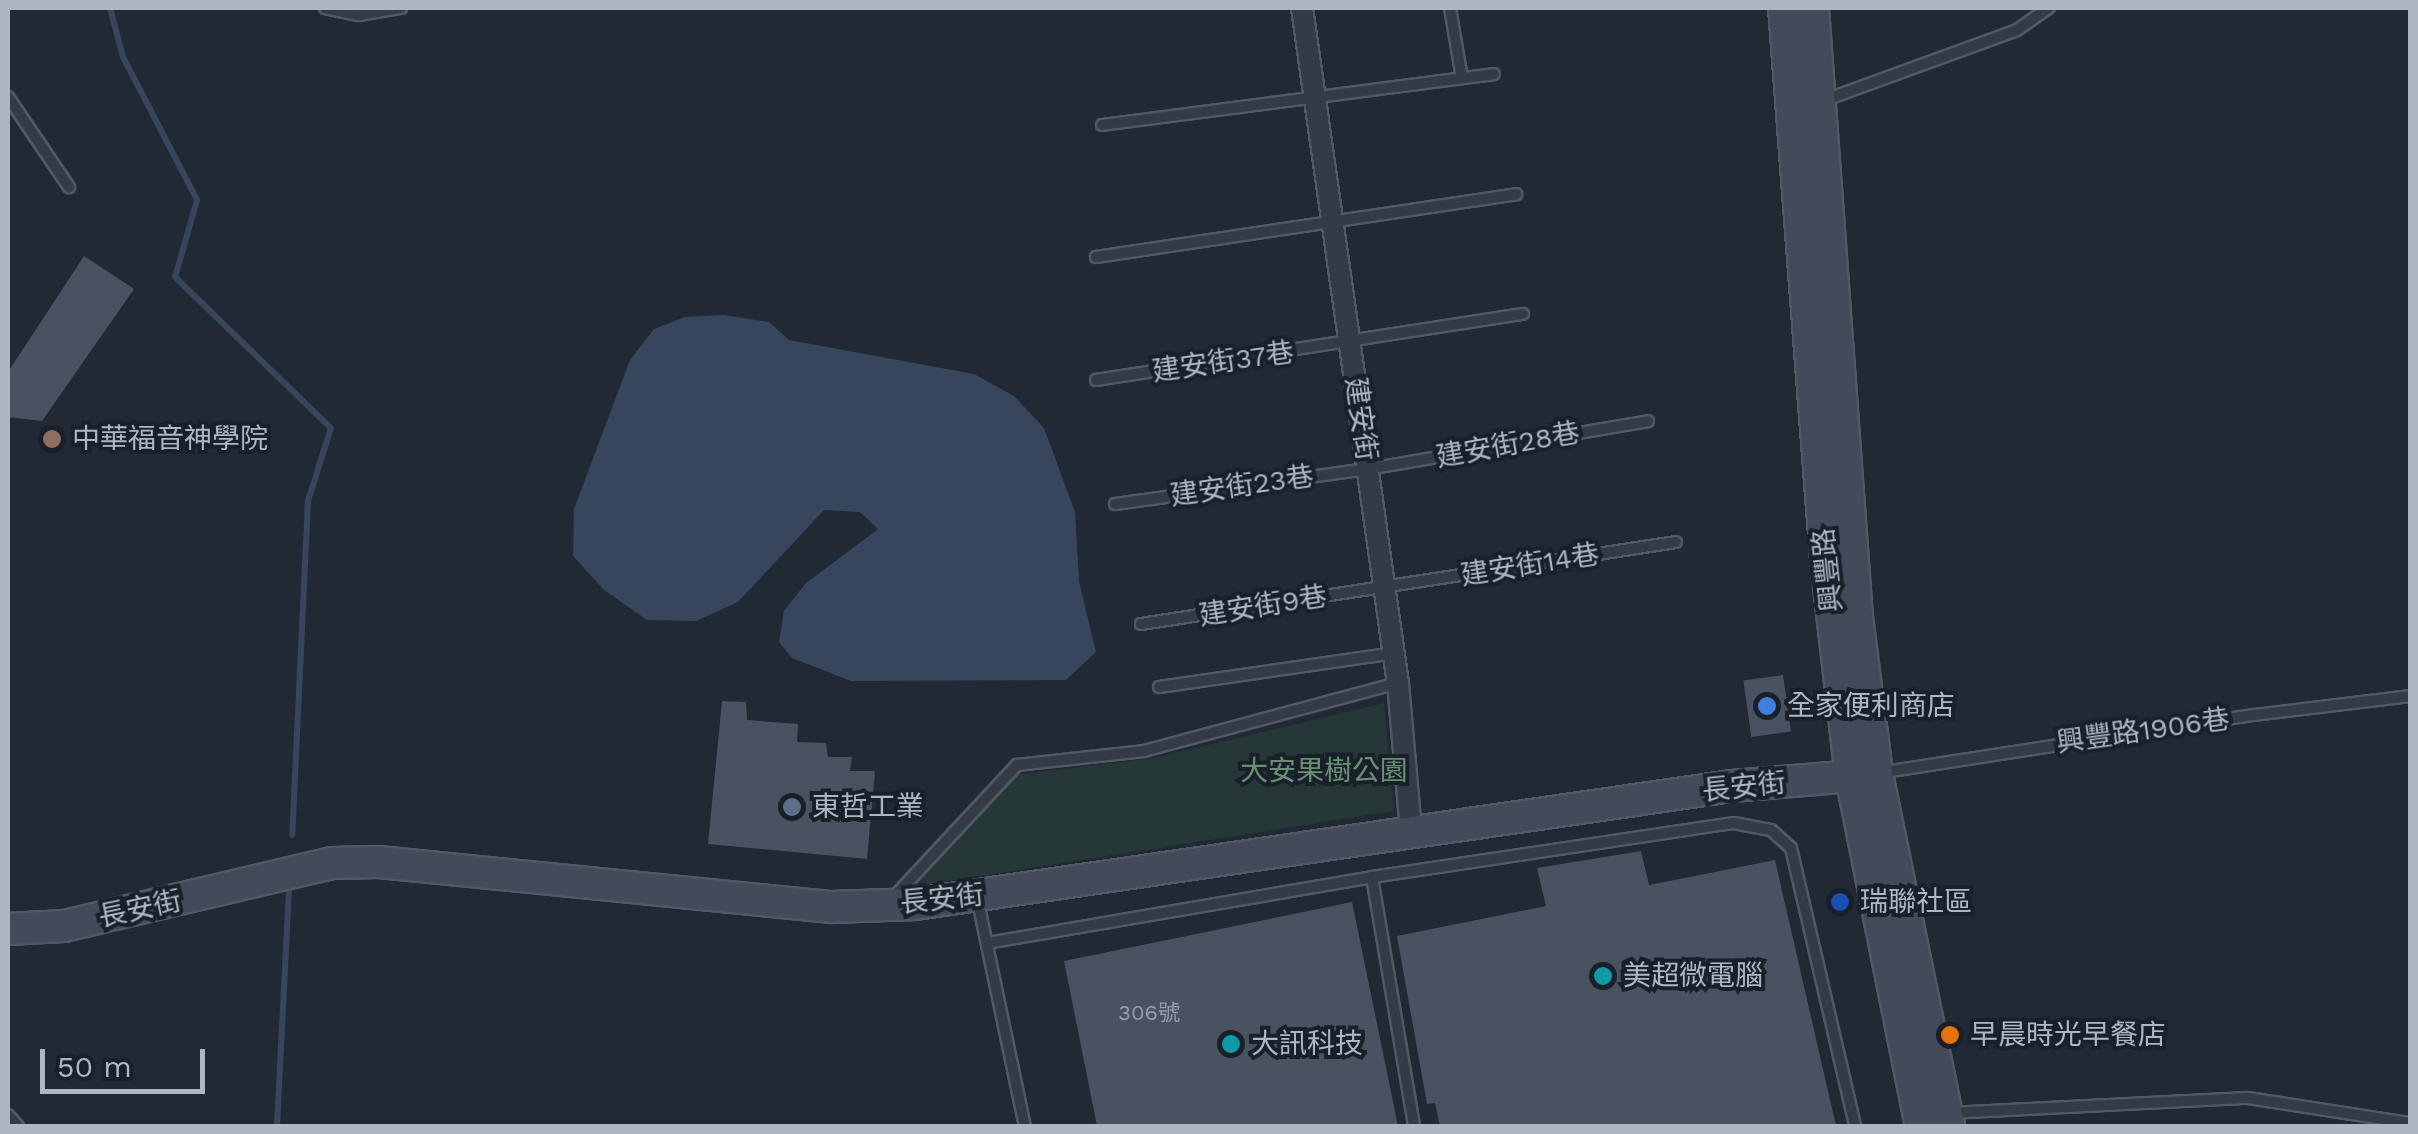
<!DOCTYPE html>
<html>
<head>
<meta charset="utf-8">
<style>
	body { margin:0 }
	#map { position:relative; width:2418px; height:1134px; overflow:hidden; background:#212935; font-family:"Work Sans","Noto Sans TC",sans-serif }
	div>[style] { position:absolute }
	.green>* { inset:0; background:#263738 }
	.water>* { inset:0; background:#37465d }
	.stream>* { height:6px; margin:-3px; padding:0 3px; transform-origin:3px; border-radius:3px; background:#37465d }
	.building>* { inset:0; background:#495261; transform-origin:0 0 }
	.roads { filter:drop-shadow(2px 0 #525864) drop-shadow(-2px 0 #525864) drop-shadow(0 2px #525864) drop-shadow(0 -2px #525864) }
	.lane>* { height:10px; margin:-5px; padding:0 5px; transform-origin:5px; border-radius:5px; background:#343b46 }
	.street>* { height:20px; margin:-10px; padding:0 10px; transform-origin:10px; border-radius:10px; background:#343b46 }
	.secondary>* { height:30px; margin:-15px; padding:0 15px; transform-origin:15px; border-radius:15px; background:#434a59 }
	.dots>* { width:28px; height:28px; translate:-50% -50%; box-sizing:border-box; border:5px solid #1a202a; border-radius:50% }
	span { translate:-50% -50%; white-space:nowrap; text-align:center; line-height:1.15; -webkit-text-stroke:8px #1a202a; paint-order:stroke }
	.number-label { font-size:22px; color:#959caa }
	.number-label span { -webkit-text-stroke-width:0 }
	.street-label { font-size:28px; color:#aeb5c3 }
	.poi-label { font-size:28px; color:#aeb5c3 }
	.left { translate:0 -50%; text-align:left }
	.park-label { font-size:28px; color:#689173 }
	.frame { position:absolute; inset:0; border:10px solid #aeb5c3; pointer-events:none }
	.scale { position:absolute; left:40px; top:1049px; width:165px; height:45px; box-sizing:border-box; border:5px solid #aeb5c3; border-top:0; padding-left:12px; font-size:30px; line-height:35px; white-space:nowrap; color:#aeb5c3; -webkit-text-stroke:8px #1a202a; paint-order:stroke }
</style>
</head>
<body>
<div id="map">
	<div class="green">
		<i style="clip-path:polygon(1384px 703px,1394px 811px,910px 887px,1014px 775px,1149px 759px)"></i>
	</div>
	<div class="water">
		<i style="clip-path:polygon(724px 315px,769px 322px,789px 340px,974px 374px,1014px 396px,1044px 428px,1075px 512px,1079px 581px,1096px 652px,1066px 680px,851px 681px,792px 658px,779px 642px,784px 611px,806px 583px,878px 529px,860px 512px,824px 510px,738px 602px,696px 621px,647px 620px,604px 590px,573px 556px,574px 509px,630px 360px,654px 329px,685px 317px)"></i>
	</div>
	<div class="stream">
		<i style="left:110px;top:8px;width:51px;rotate:75.1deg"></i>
		<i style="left:123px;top:57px;width:161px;rotate:62.6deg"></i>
		<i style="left:197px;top:200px;width:80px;rotate:105.9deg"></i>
		<i style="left:175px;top:277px;width:217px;rotate:44.1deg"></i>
		<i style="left:331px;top:428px;width:77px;rotate:107.5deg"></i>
		<i style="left:308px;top:501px;width:334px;rotate:92.7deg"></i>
		<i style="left:277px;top:1126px;width:238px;rotate:-87.1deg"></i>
	</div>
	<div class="building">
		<i style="clip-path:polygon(84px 256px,134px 289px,42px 421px,8px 417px,8px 372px)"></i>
		<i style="left:1783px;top:675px;width:57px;height:40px;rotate:82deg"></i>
		<i style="clip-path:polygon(722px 701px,746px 702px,747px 720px,798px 724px,797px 742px,826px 743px,828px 757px,852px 757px,850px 771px,875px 771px,867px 859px,708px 844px)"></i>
		<i style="clip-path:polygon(1641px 851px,1649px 885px,1775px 860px,1836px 1126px,1440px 1126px,1435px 1103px,1427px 1104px,1397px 936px,1546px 906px,1537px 868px)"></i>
		<i style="clip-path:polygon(1352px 902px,1398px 1126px,1097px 1126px,1064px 961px)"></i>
	</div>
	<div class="roads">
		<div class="lane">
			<i style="left:325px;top:8px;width:35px;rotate:12deg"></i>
			<i style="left:359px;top:15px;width:43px;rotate:-9.5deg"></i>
			<i style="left:1450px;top:8px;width:71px;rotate:80.3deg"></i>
			<i style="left:8px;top:97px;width:109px;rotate:55.9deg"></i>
			<i style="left:1825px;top:100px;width:204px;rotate:-20deg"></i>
			<i style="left:2017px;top:30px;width:39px;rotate:-35deg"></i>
			<i style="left:1102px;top:125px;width:395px;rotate:-7.4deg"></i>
			<i style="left:1096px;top:257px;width:425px;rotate:-8.5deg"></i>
			<i style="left:1096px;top:380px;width:432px;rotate:-8.8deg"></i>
			<i style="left:1115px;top:504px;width:255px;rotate:-7.9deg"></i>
			<i style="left:1368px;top:469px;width:284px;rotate:-9.7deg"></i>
			<i style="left:1141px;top:624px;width:541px;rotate:-8.71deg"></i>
			<i style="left:1159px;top:687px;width:237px;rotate:-8.2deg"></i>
			<i style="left:1878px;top:773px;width:380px;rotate:-8.8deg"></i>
			<i style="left:2254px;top:715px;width:157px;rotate:-6.9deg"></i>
			<i style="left:1372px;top:877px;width:253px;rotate:80.4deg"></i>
			<i style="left:977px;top:897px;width:234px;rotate:78.2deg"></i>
			<i style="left:892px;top:899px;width:183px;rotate:-47deg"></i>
			<i style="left:1017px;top:765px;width:128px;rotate:-6.3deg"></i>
			<i style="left:1144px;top:751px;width:263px;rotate:-15deg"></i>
			<i style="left:987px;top:943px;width:391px;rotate:-9.7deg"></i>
			<i style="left:1372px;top:877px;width:366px;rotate:-8.5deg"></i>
			<i style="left:1734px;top:823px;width:38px;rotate:11deg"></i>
			<i style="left:1771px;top:830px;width:27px;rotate:42deg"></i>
			<i style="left:1791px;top:848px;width:285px;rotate:77deg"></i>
			<i style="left:1949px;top:1113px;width:299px;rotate:-2.9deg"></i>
			<i style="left:2248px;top:1098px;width:164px;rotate:8.8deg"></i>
			<i style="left:8px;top:1115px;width:15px;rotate:48deg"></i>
		</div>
		<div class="street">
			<i style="left:1302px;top:8px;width:682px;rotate:81.91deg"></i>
			<i style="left:1398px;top:683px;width:149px;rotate:85deg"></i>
		</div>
		<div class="secondary">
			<i style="left:1784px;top:8px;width:555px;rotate:85.66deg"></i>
			<i style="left:1826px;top:561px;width:216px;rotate:83.4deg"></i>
			<i style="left:1851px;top:776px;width:357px;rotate:78.7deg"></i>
			<i style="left:1813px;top:8px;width:611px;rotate:85.87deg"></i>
			<i style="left:1857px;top:617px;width:158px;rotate:82.7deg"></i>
			<i style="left:1877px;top:774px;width:359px;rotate:78.4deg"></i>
			<i style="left:8px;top:929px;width:56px;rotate:-3.1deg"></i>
			<i style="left:64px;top:926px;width:275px;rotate:-13.2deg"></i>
			<i style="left:332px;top:863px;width:47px;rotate:-1.2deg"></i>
			<i style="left:379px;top:862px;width:455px;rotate:5.7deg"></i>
			<i style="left:832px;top:907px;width:84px;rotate:-2deg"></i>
			<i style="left:916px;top:904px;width:824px;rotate:-8.23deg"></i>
			<i style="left:1732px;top:786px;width:145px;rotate:-4.7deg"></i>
		</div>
	</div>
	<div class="dots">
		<i style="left:52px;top:439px;background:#8d6e63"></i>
		<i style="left:1767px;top:706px;background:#3f7fe0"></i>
		<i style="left:792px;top:807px;background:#5c6f8a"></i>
		<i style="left:1840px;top:902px;background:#1a4fb4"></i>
		<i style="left:1603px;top:976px;background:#0f9aa8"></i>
		<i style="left:1950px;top:1035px;background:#e8710a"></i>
		<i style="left:1231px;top:1044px;background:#0f9aa8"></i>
	</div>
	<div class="number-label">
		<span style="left:1149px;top:1013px">306號</span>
	</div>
	<div class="street-label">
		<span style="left:1223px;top:362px;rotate:-8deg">建安街37巷</span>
		<span style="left:1361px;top:419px;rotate:82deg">建安街</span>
		<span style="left:1508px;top:445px;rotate:-10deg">建安街28巷</span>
		<span style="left:1242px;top:486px;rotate:-8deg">建安街23巷</span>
		<span style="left:1530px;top:565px;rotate:-9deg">建安街14巷</span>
		<span style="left:1828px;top:570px;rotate:-96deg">興豐路</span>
		<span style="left:1263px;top:606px;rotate:-9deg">建安街9巷</span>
		<span style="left:2143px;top:731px;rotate:-8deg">興豐路1906巷</span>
		<span style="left:1744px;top:787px;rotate:-6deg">長安街</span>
		<span style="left:942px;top:899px;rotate:-6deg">長安街</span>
		<span style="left:140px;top:909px;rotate:-12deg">長安街</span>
	</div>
	<div class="poi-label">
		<span class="left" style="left:72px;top:439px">中華福音神學院</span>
		<span class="left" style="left:1787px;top:706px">全家便利商店</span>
		<span class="left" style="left:812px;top:807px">東哲工業</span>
		<span class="left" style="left:1860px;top:902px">瑞聯社區</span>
		<span class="left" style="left:1623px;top:976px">美超微電腦</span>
		<span class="left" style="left:1970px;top:1035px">早晨時光早餐店</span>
		<span class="left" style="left:1251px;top:1044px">大訊科技</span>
	</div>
	<div class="park-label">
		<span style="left:1324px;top:771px">大安果樹公園</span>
	</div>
	<div class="frame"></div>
	<div class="scale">50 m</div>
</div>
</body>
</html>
